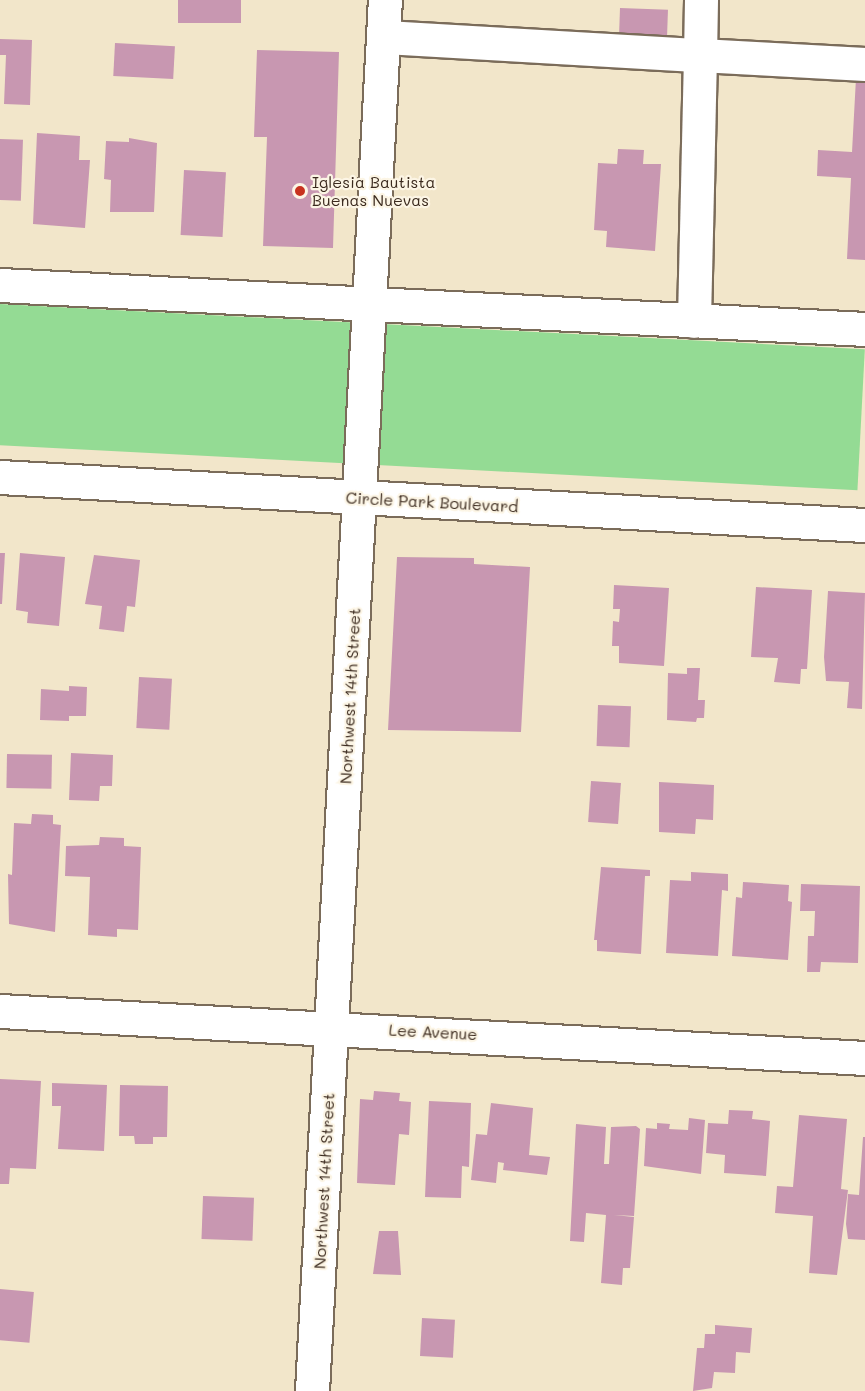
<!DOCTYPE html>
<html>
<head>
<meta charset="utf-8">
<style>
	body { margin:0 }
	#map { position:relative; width:865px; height:1391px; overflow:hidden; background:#f2e6ca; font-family:Mali,sans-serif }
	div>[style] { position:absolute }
	.green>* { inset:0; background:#94db94; transform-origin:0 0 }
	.building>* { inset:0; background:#c897b1; transform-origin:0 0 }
	.roads { filter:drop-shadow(2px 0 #7b6c5a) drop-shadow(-2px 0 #7b6c5a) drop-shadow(0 2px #7b6c5a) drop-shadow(0 -2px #7b6c5a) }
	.minor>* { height:33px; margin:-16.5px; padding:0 16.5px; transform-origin:16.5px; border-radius:16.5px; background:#fff }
	.dots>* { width:16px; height:16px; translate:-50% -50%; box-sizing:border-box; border:3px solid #fcf5e5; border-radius:50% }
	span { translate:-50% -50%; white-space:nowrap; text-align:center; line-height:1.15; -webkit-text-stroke:4.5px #fcf5e5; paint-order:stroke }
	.poi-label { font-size:16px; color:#3b2a1e }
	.left { translate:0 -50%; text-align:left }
	.street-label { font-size:16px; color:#3b2a1e }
</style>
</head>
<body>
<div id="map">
	<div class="green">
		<i style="left:0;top:304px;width:866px;height:141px;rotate:3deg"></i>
	</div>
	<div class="building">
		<i style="left:178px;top:0;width:63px;height:23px"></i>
		<i style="left:620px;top:8px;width:48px;height:34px;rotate:2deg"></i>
		<i style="clip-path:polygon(0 39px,32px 40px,30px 105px,4px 104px,6px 55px,0 55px)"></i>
		<i style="left:115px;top:43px;width:60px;height:33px;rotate:3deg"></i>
		<i style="clip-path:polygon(257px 50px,339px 52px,333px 248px,263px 246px,267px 137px,254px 137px)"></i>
		<i style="clip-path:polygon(856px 78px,865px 79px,865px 260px,847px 259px,851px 178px,817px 176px,818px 150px,852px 152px)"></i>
		<i style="clip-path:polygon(37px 133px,80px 136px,79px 160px,90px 160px,85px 228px,33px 224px)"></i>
		<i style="clip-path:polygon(129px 138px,157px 143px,154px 212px,110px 212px,111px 180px,104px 179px,106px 141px,129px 142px)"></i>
		<i style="left:0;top:139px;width:23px;height:61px;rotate:2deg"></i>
		<i style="clip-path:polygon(618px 149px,644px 150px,643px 164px,661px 164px,655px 251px,606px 247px,607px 231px,594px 230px,598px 163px,617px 164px)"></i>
		<i style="left:184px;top:170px;width:42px;height:65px;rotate:3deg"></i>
		<i style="clip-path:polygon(0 553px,5px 553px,2px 604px,0 604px)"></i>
		<i style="clip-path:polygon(20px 553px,65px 557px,59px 626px,27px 623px,28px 612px,16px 610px)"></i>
		<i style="clip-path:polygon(94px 555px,140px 560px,135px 607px,127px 606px,124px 632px,99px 629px,102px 606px,85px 604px)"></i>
		<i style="clip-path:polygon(397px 557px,474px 558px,474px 564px,530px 567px,521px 732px,388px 730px)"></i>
		<i style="clip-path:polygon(614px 585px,669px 588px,664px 666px,619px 663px,619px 646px,612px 646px,613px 621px,619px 622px,620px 609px,613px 609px)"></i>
		<i style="clip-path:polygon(756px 587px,812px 590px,807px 669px,801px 669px,800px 684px,774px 682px,778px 658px,751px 657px)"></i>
		<i style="clip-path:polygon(828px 591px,865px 593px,862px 709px,847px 708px,849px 682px,826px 681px,824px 657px)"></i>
		<i style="clip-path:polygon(687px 668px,700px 668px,698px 700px,705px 700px,704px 718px,697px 718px,696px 722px,667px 720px,668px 673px,687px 674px)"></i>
		<i style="left:139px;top:677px;width:33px;height:51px;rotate:3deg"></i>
		<i style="clip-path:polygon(69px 686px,87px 687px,86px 716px,69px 716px,69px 721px,40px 720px,41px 689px,69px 691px)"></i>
		<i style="left:598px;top:705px;width:33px;height:41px;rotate:2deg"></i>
		<i style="clip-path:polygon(71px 753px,113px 755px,112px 786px,100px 786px,99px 801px,69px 800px)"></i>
		<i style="left:7px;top:754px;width:45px;height:34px;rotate:1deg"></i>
		<i style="left:591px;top:781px;width:30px;height:41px;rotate:4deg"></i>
		<i style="clip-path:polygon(659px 782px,714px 785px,713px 820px,696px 819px,695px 834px,659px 832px)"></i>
		<i style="clip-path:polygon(32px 814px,53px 815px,53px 824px,61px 825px,55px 932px,9px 924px,8px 874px,12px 875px,14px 823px,31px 824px)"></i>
		<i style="clip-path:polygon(100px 837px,124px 838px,124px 846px,141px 847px,138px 930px,117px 929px,117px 937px,88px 935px,90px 877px,65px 876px,66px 846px,99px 845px)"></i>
		<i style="clip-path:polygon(601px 867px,650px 870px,650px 876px,645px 876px,641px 954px,597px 951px,597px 940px,594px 940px)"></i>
		<i style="clip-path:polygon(691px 872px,728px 874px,728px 891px,722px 890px,718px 956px,666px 953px,670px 880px,691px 881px)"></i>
		<i style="clip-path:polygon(743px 882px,789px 885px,788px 901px,792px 902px,788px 960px,732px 956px,736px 897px,742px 898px)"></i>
		<i style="clip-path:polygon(801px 884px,860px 886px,858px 963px,821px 962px,820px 972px,807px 972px,808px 936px,814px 936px,815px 911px,800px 911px)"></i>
		<i style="clip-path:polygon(0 1079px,41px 1081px,36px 1169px,10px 1168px,9px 1184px,0 1184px)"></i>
		<i style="clip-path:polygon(52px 1083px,107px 1085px,104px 1151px,58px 1149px,61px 1106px,52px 1106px)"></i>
		<i style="clip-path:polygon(120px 1085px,168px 1086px,167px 1137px,153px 1137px,153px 1144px,135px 1144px,134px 1136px,119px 1136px)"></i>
		<i style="clip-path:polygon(374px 1091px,400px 1093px,399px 1101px,411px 1102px,409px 1135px,399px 1134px,395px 1185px,357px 1183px,360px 1099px,373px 1100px)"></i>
		<i style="clip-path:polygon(429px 1101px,471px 1103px,469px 1167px,462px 1166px,461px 1198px,425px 1197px)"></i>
		<i style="clip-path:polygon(491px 1103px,533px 1108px,529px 1155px,550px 1157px,547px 1175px,503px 1170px,504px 1163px,498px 1162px,496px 1183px,471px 1180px,476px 1134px,487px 1135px)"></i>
		<i style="clip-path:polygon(729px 1110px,753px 1111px,752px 1119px,770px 1121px,766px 1176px,724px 1173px,725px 1155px,706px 1153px,708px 1123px,728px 1124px)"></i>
		<i style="clip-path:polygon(799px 1115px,847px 1119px,841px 1189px,848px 1190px,837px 1275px,809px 1273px,813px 1216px,775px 1213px,777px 1186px,793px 1187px)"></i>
		<i style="clip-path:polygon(689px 1118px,705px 1120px,701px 1174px,644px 1166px,646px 1128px,657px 1129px,657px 1123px,670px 1124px,669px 1129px,688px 1130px)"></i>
		<i style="clip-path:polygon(576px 1124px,606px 1127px,604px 1164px,609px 1164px,611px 1127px,636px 1126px,640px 1129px,634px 1216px,614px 1215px,634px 1217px,630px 1268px,623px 1268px,622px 1285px,601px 1283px,606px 1215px,586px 1213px,584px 1242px,570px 1241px)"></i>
		<i style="clip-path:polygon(863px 1137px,865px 1137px,865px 1240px,848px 1239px,846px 1224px,848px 1194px,859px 1195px)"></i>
		<i style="left:203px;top:1196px;width:51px;height:43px;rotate:2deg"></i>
		<i style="clip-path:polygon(379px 1231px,398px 1231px,401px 1275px,373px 1274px)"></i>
		<i style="left:0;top:1289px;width:34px;height:51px;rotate:5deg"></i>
		<i style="left:422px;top:1318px;width:33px;height:38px;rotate:3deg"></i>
		<i style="clip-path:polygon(715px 1325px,752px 1328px,750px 1353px,736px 1352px,735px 1373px,714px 1372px,712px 1388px,693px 1391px,697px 1348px,704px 1348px,705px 1334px,715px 1334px)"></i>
	</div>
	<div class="roads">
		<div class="minor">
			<i style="left:701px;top:0;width:55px;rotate:91deg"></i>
			<i style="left:700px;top:55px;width:165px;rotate:3.1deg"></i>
			<i style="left:384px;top:37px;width:317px;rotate:3.3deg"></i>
			<i style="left:700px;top:55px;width:266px;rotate:91.3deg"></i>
			<i style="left:0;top:285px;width:866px;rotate:2.91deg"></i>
			<i style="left:0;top:477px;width:866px;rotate:3.18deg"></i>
			<i style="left:0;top:1011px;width:866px;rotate:3.11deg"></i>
			<i style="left:312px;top:1391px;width:1393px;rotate:-87deg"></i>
		</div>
	</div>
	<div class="dots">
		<i style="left:300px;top:191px;background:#c8321e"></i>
	</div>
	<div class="poi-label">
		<span class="left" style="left:312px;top:191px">Iglesia Bautista<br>Buenas Nuevas</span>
	</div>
	<div class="street-label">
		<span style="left:432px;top:502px;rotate:3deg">Circle Park Boulevard</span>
		<span style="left:350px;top:696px;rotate:-87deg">Northwest 14th Street</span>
		<span style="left:433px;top:1032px;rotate:3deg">Lee Avenue</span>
		<span style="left:324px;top:1181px;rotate:-87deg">Northwest 14th Street</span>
	</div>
</div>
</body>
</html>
